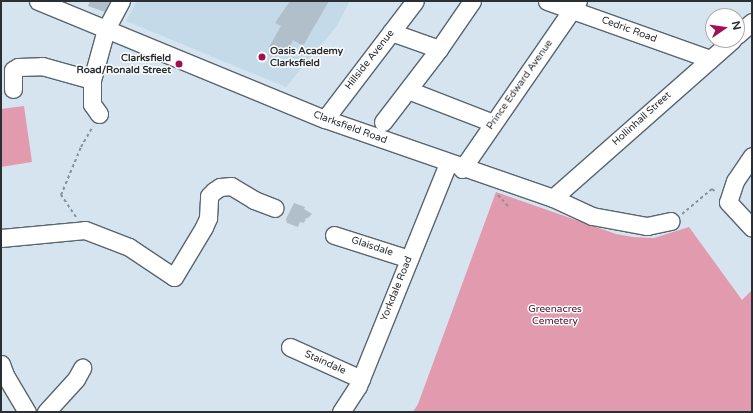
<!DOCTYPE html>
<html>
<head>
<meta charset="utf-8">
<style>
	body { margin:0 }
	#map { position:relative; width:753px; height:413px; overflow:hidden; background:#d5e4ee; font-family:"Varela Round",sans-serif }
	div>[style] { position:absolute }
	.built>* { inset:0; background:#c4dae9 }
	.green>* { inset:0; background:#e29bae }
	.building>* { inset:0; background:#b0bfc9 }
	.path>* { height:2px; margin-top:-1px; transform-origin:0; background:repeating-linear-gradient(90deg,#89939b 0 3px,transparent 0 6px) }
	.roads { filter:drop-shadow(1px 0 #58666f) drop-shadow(-1px 0 #58666f) drop-shadow(0 1px #58666f) drop-shadow(0 -1px #58666f) }
	.minor>* { height:17px; margin:-8.5px; padding:0 8.5px; transform-origin:8.5px; border-radius:8.5px; background:#fff }
	.dots>* { width:11px; height:11px; translate:-50% -50%; box-sizing:border-box; border:2px solid #fff; border-radius:50% }
	span { translate:-50% -50%; white-space:nowrap; text-align:center; line-height:1.15; -webkit-text-stroke:3px #fff; paint-order:stroke }
	.street-label { font-size:10px; color:#2a2f33 }
	.poi-label { font-size:10px; color:#2a2f33; font-weight:700 }
	.left { translate:0 -50%; text-align:left }
	.right { translate:-100% -50%; text-align:right }
	.park-label { font-size:10px; color:#530d29 }
	.frame { position:absolute; inset:0; border:2px solid #2a2f33; pointer-events:none }
	.north { position:absolute; left:705px; top:8px; width:40px; height:40px; box-sizing:border-box; background:#fff; border:1px solid #aaacad; border-radius:50%; rotate:77deg; font-size:11px; font-weight:700; line-height:16px; text-align:center; color:#2a2f33 }
	.north::after { content:''; display:block; margin:auto; width:14px; height:18px; background:#a20f52; clip-path:polygon(50% 0,100% 100%,50% 72%,0 100%) }
</style>
</head>
<body>
<div id="map">
	<div class="built">
		<i style="clip-path:polygon(137px 1px,350px 1px,336px 27px,286px 87px,126px 21px)"></i>
	</div>
	<div class="green">
		<i style="clip-path:polygon(24px 106px,32px 162px,1px 167px,1px 109px)"></i>
		<i style="clip-path:polygon(496px 192px,616px 234px,633px 237px,654px 238px,689px 227px,742px 300px,752px 290px,752px 412px,413px 412px,418px 404px)"></i>
	</div>
	<div class="building">
		<i style="clip-path:polygon(90px 1px,110px 1px,105px 12px,88px 6px)"></i>
		<i style="clip-path:polygon(290px 1px,329px 1px,303px 46px,293px 40px,286px 56px,269px 47px,281px 26px,275px 23px)"></i>
		<i style="clip-path:polygon(294px 203px,305px 207px,304px 209px,312px 214px,308px 218px,306px 218px,304px 223px,300px 222px,298px 227px,287px 223px,286px 219px)"></i>
	</div>
	<div class="path">
		<i style="left:498px;top:195px;width:15px;rotate:48deg"></i>
		<i style="left:682px;top:214px;width:39px;rotate:-40deg"></i>
		<i style="left:712px;top:189px;width:6px;rotate:39deg"></i>
		<i style="left:76px;top:217px;width:27px;rotate:-124deg"></i>
		<i style="left:61px;top:195px;width:52px;rotate:-67.4deg"></i>
		<i style="left:81px;top:147px;width:24px;rotate:-60deg"></i>
	</div>
	<div class="roads">
		<div class="minor">
			<i style="left:38px;top:1px;width:310px;rotate:22.4deg"></i>
			<i style="left:325px;top:119px;width:241px;rotate:19.1deg"></i>
			<i style="left:553px;top:198px;width:43px;rotate:24.8deg"></i>
			<i style="left:592px;top:216px;width:56px;rotate:10.3deg"></i>
			<i style="left:647px;top:226px;width:24px;rotate:-12deg"></i>
			<i style="left:547px;top:1px;width:173px;rotate:19.6deg"></i>
			<i style="left:391px;top:32px;width:51px;rotate:19.5deg"></i>
			<i style="left:737px;top:35px;width:20px;rotate:-41deg"></i>
			<i style="left:13px;top:89px;width:19px;rotate:-90deg"></i>
			<i style="left:13px;top:70px;width:6px;rotate:-31deg"></i>
			<i style="left:18px;top:67px;width:24px;rotate:-2deg"></i>
			<i style="left:42px;top:66px;width:52px;rotate:15.6deg"></i>
			<i style="left:408px;top:90px;width:91px;rotate:21.2deg"></i>
			<i style="left:99px;top:114px;width:12px;rotate:-125deg"></i>
			<i style="left:92px;top:104px;width:24px;rotate:-90deg"></i>
			<i style="left:92px;top:80px;width:53px;rotate:-74.6deg"></i>
			<i style="left:106px;top:29px;width:32px;rotate:-62deg"></i>
			<i style="left:325px;top:119px;width:148px;rotate:-52.7deg"></i>
			<i style="left:383px;top:122px;width:92px;rotate:-52.5deg"></i>
			<i style="left:439px;top:49px;width:58px;rotate:-55.5deg"></i>
			<i style="left:752px;top:156px;width:30px;rotate:124deg"></i>
			<i style="left:735px;top:181px;width:22px;rotate:108deg"></i>
			<i style="left:728px;top:202px;width:35px;rotate:47deg"></i>
			<i style="left:462px;top:169px;width:204px;rotate:-55.4deg"></i>
			<i style="left:553px;top:198px;width:239px;rotate:-41.4deg"></i>
			<i style="left:334px;top:235px;width:79px;rotate:17.7deg"></i>
			<i style="left:1px;top:238px;width:84px;rotate:-5.4deg"></i>
			<i style="left:85px;top:230px;width:47px;rotate:21.1deg"></i>
			<i style="left:129px;top:247px;width:54px;rotate:33.7deg"></i>
			<i style="left:174px;top:277px;width:58px;rotate:-59deg"></i>
			<i style="left:204px;top:227px;width:10px;rotate:-66deg"></i>
			<i style="left:208px;top:218px;width:22px;rotate:-87deg"></i>
			<i style="left:209px;top:196px;width:7px;rotate:-45deg"></i>
			<i style="left:214px;top:191px;width:7px;rotate:-34deg"></i>
			<i style="left:220px;top:187px;width:11px;rotate:-5deg"></i>
			<i style="left:231px;top:186px;width:27px;rotate:31deg"></i>
			<i style="left:254px;top:200px;width:22px;rotate:21deg"></i>
			<i style="left:290px;top:347px;width:78px;rotate:24.3deg"></i>
			<i style="left:1px;top:364px;width:12px;rotate:70deg"></i>
			<i style="left:5px;top:375px;width:43px;rotate:59.3deg"></i>
			<i style="left:46px;top:412px;width:45px;rotate:-47.7deg"></i>
			<i style="left:76px;top:379px;width:13px;rotate:-61deg"></i>
			<i style="left:341px;top:412px;width:31px;rotate:-57deg"></i>
			<i style="left:358px;top:386px;width:240px;rotate:-68deg"></i>
		</div>
	</div>
	<div class="dots">
		<i style="left:262px;top:57px;background:#a20f52"></i>
		<i style="left:179px;top:64px;background:#a20f52"></i>
	</div>
	<div class="street-label">
		<span style="left:629px;top:30px;rotate:20deg">Cedric Road</span>
		<span style="left:370px;top:60px;rotate:-52deg">Hillside Avenue</span>
		<span style="left:520px;top:85px;rotate:-55deg">Prince Edward Avenue</span>
		<span style="left:642px;top:119px;rotate:-42deg">Hollinhall Street</span>
		<span style="left:350px;top:128px;rotate:20deg">Clarksfield Road</span>
		<span style="left:372px;top:247px;rotate:18deg">Glaisdale</span>
		<span style="left:397px;top:289px;rotate:-68deg">Yorkdale Road</span>
		<span style="left:325px;top:363px;rotate:24deg">Staindale</span>
	</div>
	<div class="poi-label">
		<span class="left" style="left:270px;top:57px">Oasis Academy<br>Clarksfield</span>
		<span class="right" style="left:171px;top:64px">Clarksfield<br>Road/Ronald Street</span>
	</div>
	<div class="park-label">
		<span style="left:555px;top:315px">Greenacres<br>Cemetery</span>
	</div>
	<div class="frame"></div>
	<div class="north">N</div>
</div>
</body>
</html>
